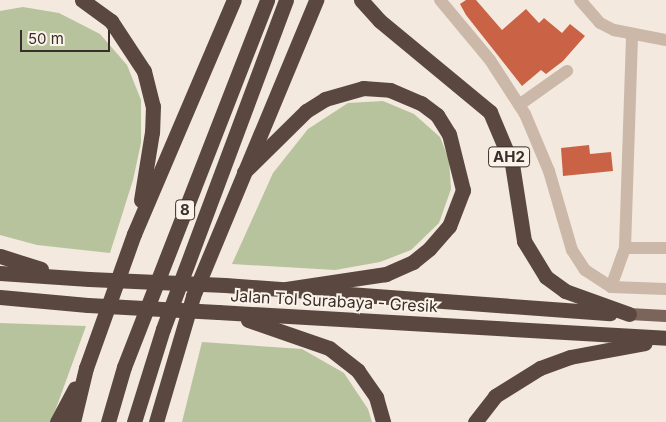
<!DOCTYPE html>
<html>
<head>
<meta charset="utf-8">
<style>
	body { margin:0 }
	#map { position:relative; width:666px; height:422px; overflow:hidden; background:#f3e9de; font-family:Inter,sans-serif }
	div>[style] { position:absolute }
	.green>* { inset:0; background:#b7c39d }
	.building>* { inset:0; background:#ca6345 }
	.minor>* { height:12px; margin:-6px; padding:0 6px; transform-origin:6px; border-radius:6px; background:#ccb8a9 }
	.major>* { height:12px; margin:-6px; padding:0 6px; transform-origin:6px; border-radius:6px; background:#7b645a }
	.highway>* { height:15px; margin:-7.5px; padding:0 7.5px; transform-origin:7.5px; border-radius:7.5px; background:#5a4840 }
	.highway-bridge>* { height:15px; margin:-7.5px; padding:0 7.5px; transform-origin:7.5px; border-radius:7.5px; background:#5a4840 }
	span { translate:-50% -50%; white-space:nowrap; text-align:center; line-height:1.15; -webkit-text-stroke:4px #fbf3ea; paint-order:stroke }
	.shield-label span { padding:1px 4px; background:#fbf3ea; border:1px solid; border-radius:4px; -webkit-text-stroke-width:0 }
	.shield-label { font-size:15px; color:#392e29; font-weight:700 }
	.street-label { font-size:16px; color:#392e29 }
	.scale { position:absolute; left:20px; top:30px; width:90px; height:22px; box-sizing:border-box; border:2px solid #392e29; border-top:0; padding-left:6px; font-size:15px; line-height:18px; white-space:nowrap; color:#392e29; -webkit-text-stroke:4px #fbf3ea; paint-order:stroke }
</style>
</head>
<body>
<div id="map">
	<div class="green">
		<i style="clip-path:polygon(23px 7px,59px 13px,100px 34px,127px 65px,141px 100px,141px 143px,133px 180px,110px 253px,37px 245px,0 235px,0 11px)"></i>
		<i style="clip-path:polygon(383px 101px,414px 114px,440px 137px,449px 160px,451px 189px,439px 223px,411px 250px,380px 262px,335px 270px,232px 264px,273px 173px,308px 129px,348px 103px)"></i>
		<i style="clip-path:polygon(0 323px,86px 326px,51px 422px,0 422px)"></i>
		<i style="clip-path:polygon(202px 342px,302px 349px,344px 373px,368px 409px,372px 422px,182px 422px)"></i>
	</div>
	<div class="building">
		<i style="clip-path:polygon(466px 0,476px 0,502px 30px,526px 9px,539px 23px,544px 18px,562px 33px,570px 24px,585px 36px,563px 61px,546px 74px,541px 70px,522px 86px,466px 15px,460px 4px)"></i>
		<i style="clip-path:polygon(589px 145px,590px 154px,611px 152px,613px 171px,563px 176px,561px 148px)"></i>
	</div>
	<div class="minor">
		<i style="left:440px;top:0;width:78px;rotate:50.2deg"></i>
		<i style="left:490px;top:60px;width:64px;rotate:57.1deg"></i>
		<i style="left:525px;top:114px;width:62px;rotate:67.2deg"></i>
		<i style="left:549px;top:171px;width:82px;rotate:73.8deg"></i>
		<i style="left:572px;top:250px;width:24px;rotate:57deg"></i>
		<i style="left:585px;top:270px;width:31px;rotate:33deg"></i>
		<i style="left:611px;top:287px;width:55px;rotate:2.1deg"></i>
		<i style="left:580px;top:0;width:30px;rotate:49deg"></i>
		<i style="left:600px;top:23px;width:16px;rotate:27deg"></i>
		<i style="left:614px;top:30px;width:53px;rotate:10.9deg"></i>
		<i style="left:519px;top:105px;width:59px;rotate:-35.3deg"></i>
		<i style="left:625px;top:248px;width:41px"></i>
		<i style="left:611px;top:287px;width:41px;rotate:-70.3deg"></i>
		<i style="left:625px;top:248px;width:214px;rotate:-88.1deg"></i>
	</div>
	<div class="major">
		<i style="left:629px;top:314px;width:37px;rotate:3deg"></i>
	</div>
	<div class="highway">
		<i style="left:82px;top:0;width:36px;rotate:36deg"></i>
		<i style="left:111px;top:21px;width:60px;rotate:56.6deg"></i>
		<i style="left:144px;top:71px;width:36px;rotate:76deg"></i>
		<i style="left:153px;top:106px;width:26px;rotate:92deg"></i>
		<i style="left:152px;top:132px;width:69px;rotate:99.2deg"></i>
		<i style="left:361px;top:0;width:28px;rotate:48deg"></i>
		<i style="left:380px;top:21px;width:143px;rotate:39.6deg"></i>
		<i style="left:490px;top:112px;width:56px;rotate:67.1deg"></i>
		<i style="left:512px;top:164px;width:78px;rotate:81.1deg"></i>
		<i style="left:524px;top:241px;width:42px;rotate:58.6deg"></i>
		<i style="left:546px;top:277px;width:24px;rotate:36deg"></i>
		<i style="left:565px;top:291px;width:68px;rotate:19.8deg"></i>
		<i style="left:244px;top:172px;width:87px;rotate:-44.5deg"></i>
		<i style="left:306px;top:111px;width:22px;rotate:-32deg"></i>
		<i style="left:325px;top:99px;width:40px;rotate:-16deg"></i>
		<i style="left:363px;top:88px;width:27px;rotate:4deg"></i>
		<i style="left:390px;top:90px;width:34px;rotate:23deg"></i>
		<i style="left:421px;top:103px;width:20px;rotate:37deg"></i>
		<i style="left:437px;top:115px;width:22px;rotate:58deg"></i>
		<i style="left:449px;top:134px;width:58px;rotate:76deg"></i>
		<i style="left:463px;top:190px;width:39px;rotate:111deg"></i>
		<i style="left:449px;top:226px;width:30px;rotate:131deg"></i>
		<i style="left:429px;top:249px;width:21px;rotate:141deg"></i>
		<i style="left:413px;top:262px;width:30px;rotate:156deg"></i>
		<i style="left:386px;top:274px;width:101px;rotate:171.5deg"></i>
		<i style="left:0;top:256px;width:43px;rotate:17.6deg"></i>
		<i style="left:0;top:273px;width:89px;rotate:3.9deg"></i>
		<i style="left:225px;top:285px;width:386px;rotate:4.2deg"></i>
		<i style="left:0;top:297px;width:88px;rotate:5.2deg"></i>
		<i style="left:218px;top:312px;width:449px;rotate:3.3deg"></i>
		<i style="left:248px;top:320px;width:86px;rotate:19.1deg"></i>
		<i style="left:329px;top:348px;width:37px;rotate:38deg"></i>
		<i style="left:358px;top:371px;width:32px;rotate:55deg"></i>
		<i style="left:376px;top:397px;width:26px;rotate:74deg"></i>
		<i style="left:57px;top:422px;width:38px;rotate:-62deg"></i>
		<i style="left:73px;top:422px;width:56px;rotate:-76.5deg"></i>
		<i style="left:86px;top:368px;width:142px;rotate:-70.3deg"></i>
		<i style="left:134px;top:234px;width:254px;rotate:-66.9deg"></i>
		<i style="left:108px;top:422px;width:57px;rotate:-73.8deg"></i>
		<i style="left:124px;top:367px;width:394px;rotate:-68.7deg"></i>
		<i style="left:134px;top:422px;width:97px;rotate:-72.7deg"></i>
		<i style="left:163px;top:329px;width:351px;rotate:-69.5deg"></i>
		<i style="left:156px;top:422px;width:131px;rotate:-73.6deg"></i>
		<i style="left:193px;top:296px;width:321px;rotate:-67.4deg"></i>
		<i style="left:475px;top:422px;width:33px;rotate:-52deg"></i>
		<i style="left:495px;top:396px;width:53px;rotate:-31.9deg"></i>
		<i style="left:540px;top:368px;width:32px;rotate:-20deg"></i>
		<i style="left:570px;top:357px;width:76px;rotate:-10.6deg"></i>
	</div>
	<div class="highway-bridge">
		<i style="left:89px;top:279px;width:136px;rotate:2.5deg"></i>
		<i style="left:88px;top:305px;width:130px;rotate:3.1deg"></i>
	</div>
	<div class="shield-label">
		<span style="left:509px;top:157px">AH2</span>
		<span style="left:185px;top:210px">8</span>
	</div>
	<div class="street-label">
		<span style="left:334px;top:301px;rotate:3deg">Jalan Tol Surabaya - Gresik</span>
	</div>
	<div class="scale">50 m</div>
</div>
</body>
</html>
